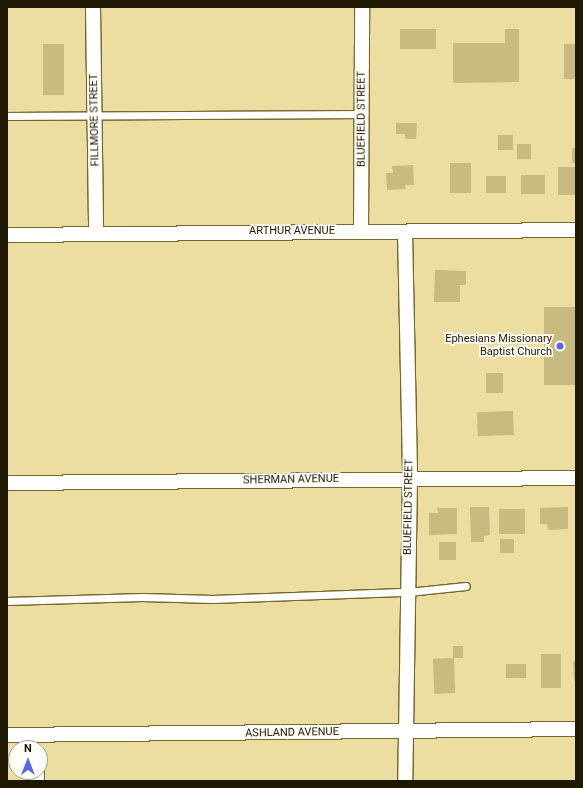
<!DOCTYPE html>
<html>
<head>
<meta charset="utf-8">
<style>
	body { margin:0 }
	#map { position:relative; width:583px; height:788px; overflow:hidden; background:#ecdda0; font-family:Roboto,sans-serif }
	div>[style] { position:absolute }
	.building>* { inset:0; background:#c9ba7f; transform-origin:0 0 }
	.roads { filter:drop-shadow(1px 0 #75672d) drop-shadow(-1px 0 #75672d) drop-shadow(0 1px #75672d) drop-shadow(0 -1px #75672d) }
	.lane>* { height:7px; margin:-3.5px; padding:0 3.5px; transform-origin:3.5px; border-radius:3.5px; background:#fff }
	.street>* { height:14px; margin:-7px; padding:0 7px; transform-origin:7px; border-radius:7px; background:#fff }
	.dots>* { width:11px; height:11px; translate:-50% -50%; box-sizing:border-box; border:2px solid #fffdf7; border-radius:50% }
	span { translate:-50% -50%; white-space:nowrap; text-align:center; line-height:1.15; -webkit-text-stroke:3.5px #fffdf7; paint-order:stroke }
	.street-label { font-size:11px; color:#1f1903 }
	.poi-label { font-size:11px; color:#1f1903 }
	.right { translate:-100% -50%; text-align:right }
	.frame { position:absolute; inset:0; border:8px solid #1f1903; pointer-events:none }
	.north { position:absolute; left:8px; top:740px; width:40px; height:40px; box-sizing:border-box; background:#fffdf7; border:1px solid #a5a295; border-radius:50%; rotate:0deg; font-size:11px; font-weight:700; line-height:16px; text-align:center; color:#1f1903 }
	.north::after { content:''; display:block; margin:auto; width:14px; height:18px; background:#5d66de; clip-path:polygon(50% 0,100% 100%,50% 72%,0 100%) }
</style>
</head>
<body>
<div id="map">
	<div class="building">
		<i style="left:436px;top:29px;width:20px;height:36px;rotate:90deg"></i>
		<i style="clip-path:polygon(505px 29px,519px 29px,519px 82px,453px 83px,453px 43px,505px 43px)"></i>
		<i style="left:43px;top:44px;width:21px;height:51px"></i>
		<i style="left:564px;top:44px;width:12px;height:35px"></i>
		<i style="clip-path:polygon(396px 123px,417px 123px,416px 139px,405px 139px,405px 134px,396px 134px)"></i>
		<i style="left:498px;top:135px;width:15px;height:15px"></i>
		<i style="left:517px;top:144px;width:14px;height:15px"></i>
		<i style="left:572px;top:148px;width:4px;height:15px"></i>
		<i style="left:450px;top:163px;width:21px;height:30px"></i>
		<i style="clip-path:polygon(413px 165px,414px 185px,405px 185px,406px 189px,387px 190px,386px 173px,393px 173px,392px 166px)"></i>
		<i style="left:558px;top:167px;width:18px;height:28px"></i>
		<i style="left:521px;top:175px;width:24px;height:19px"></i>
		<i style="left:486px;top:176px;width:20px;height:17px"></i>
		<i style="clip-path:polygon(435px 270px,466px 271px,466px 285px,460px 285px,460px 302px,434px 302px)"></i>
		<i style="left:544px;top:307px;width:32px;height:78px"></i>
		<i style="left:486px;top:373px;width:17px;height:20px"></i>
		<i style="left:513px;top:411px;width:24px;height:36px;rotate:88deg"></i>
		<i style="clip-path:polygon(470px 507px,489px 507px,490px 535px,484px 536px,484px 542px,471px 542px)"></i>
		<i style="clip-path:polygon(568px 507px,568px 529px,548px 530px,547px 524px,540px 524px,540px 508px)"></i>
		<i style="clip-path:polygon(437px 508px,457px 508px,457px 534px,429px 535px,429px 513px,438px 513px)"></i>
		<i style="left:499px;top:509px;width:26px;height:25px"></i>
		<i style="left:500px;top:539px;width:14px;height:14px"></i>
		<i style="left:439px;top:542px;width:17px;height:18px"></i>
		<i style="left:453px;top:646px;width:10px;height:12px"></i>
		<i style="left:541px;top:654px;width:20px;height:34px"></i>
		<i style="left:454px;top:658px;width:35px;height:21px;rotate:88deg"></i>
		<i style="clip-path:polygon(573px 661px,576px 661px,576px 681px,574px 681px)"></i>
		<i style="left:506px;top:664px;width:20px;height:14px"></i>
	</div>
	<div class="roads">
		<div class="lane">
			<i style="left:7px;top:116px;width:355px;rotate:-0.3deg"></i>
			<i style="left:7px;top:601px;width:135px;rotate:-1.7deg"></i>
			<i style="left:142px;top:597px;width:71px;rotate:1.6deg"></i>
			<i style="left:213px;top:599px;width:195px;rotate:-2.1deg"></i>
			<i style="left:408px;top:592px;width:58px;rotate:-5.9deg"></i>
		</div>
		<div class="street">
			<i style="left:93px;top:7px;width:226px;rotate:89.2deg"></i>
			<i style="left:361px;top:231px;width:224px;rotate:-89.7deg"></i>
			<i style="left:405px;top:232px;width:247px;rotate:88.8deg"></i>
			<i style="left:410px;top:479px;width:302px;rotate:90.9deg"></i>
			<i style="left:7px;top:235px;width:569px;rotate:-0.5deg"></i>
			<i style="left:7px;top:483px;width:569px;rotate:-0.5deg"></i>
			<i style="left:7px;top:735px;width:569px;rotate:-0.6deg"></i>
			<i style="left:37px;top:781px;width:9px;rotate:-90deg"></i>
		</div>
	</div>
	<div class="dots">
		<i style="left:560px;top:346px;background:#5d66de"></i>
	</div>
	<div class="street-label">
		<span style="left:362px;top:119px;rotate:-90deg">BLUEFIELD STREET</span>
		<span style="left:95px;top:120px;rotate:-91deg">FILLMORE STREET</span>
		<span style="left:292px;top:231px">ARTHUR AVENUE</span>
		<span style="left:291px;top:480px;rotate:-1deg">SHERMAN AVENUE</span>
		<span style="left:409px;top:507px;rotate:-89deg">BLUEFIELD STREET</span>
		<span style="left:292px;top:733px;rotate:-1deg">ASHLAND AVENUE</span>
	</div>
	<div class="poi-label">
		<span class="right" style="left:552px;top:346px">Ephesians Missionary<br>Baptist Church</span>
	</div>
	<div class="frame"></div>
	<div class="north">N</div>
</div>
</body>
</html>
